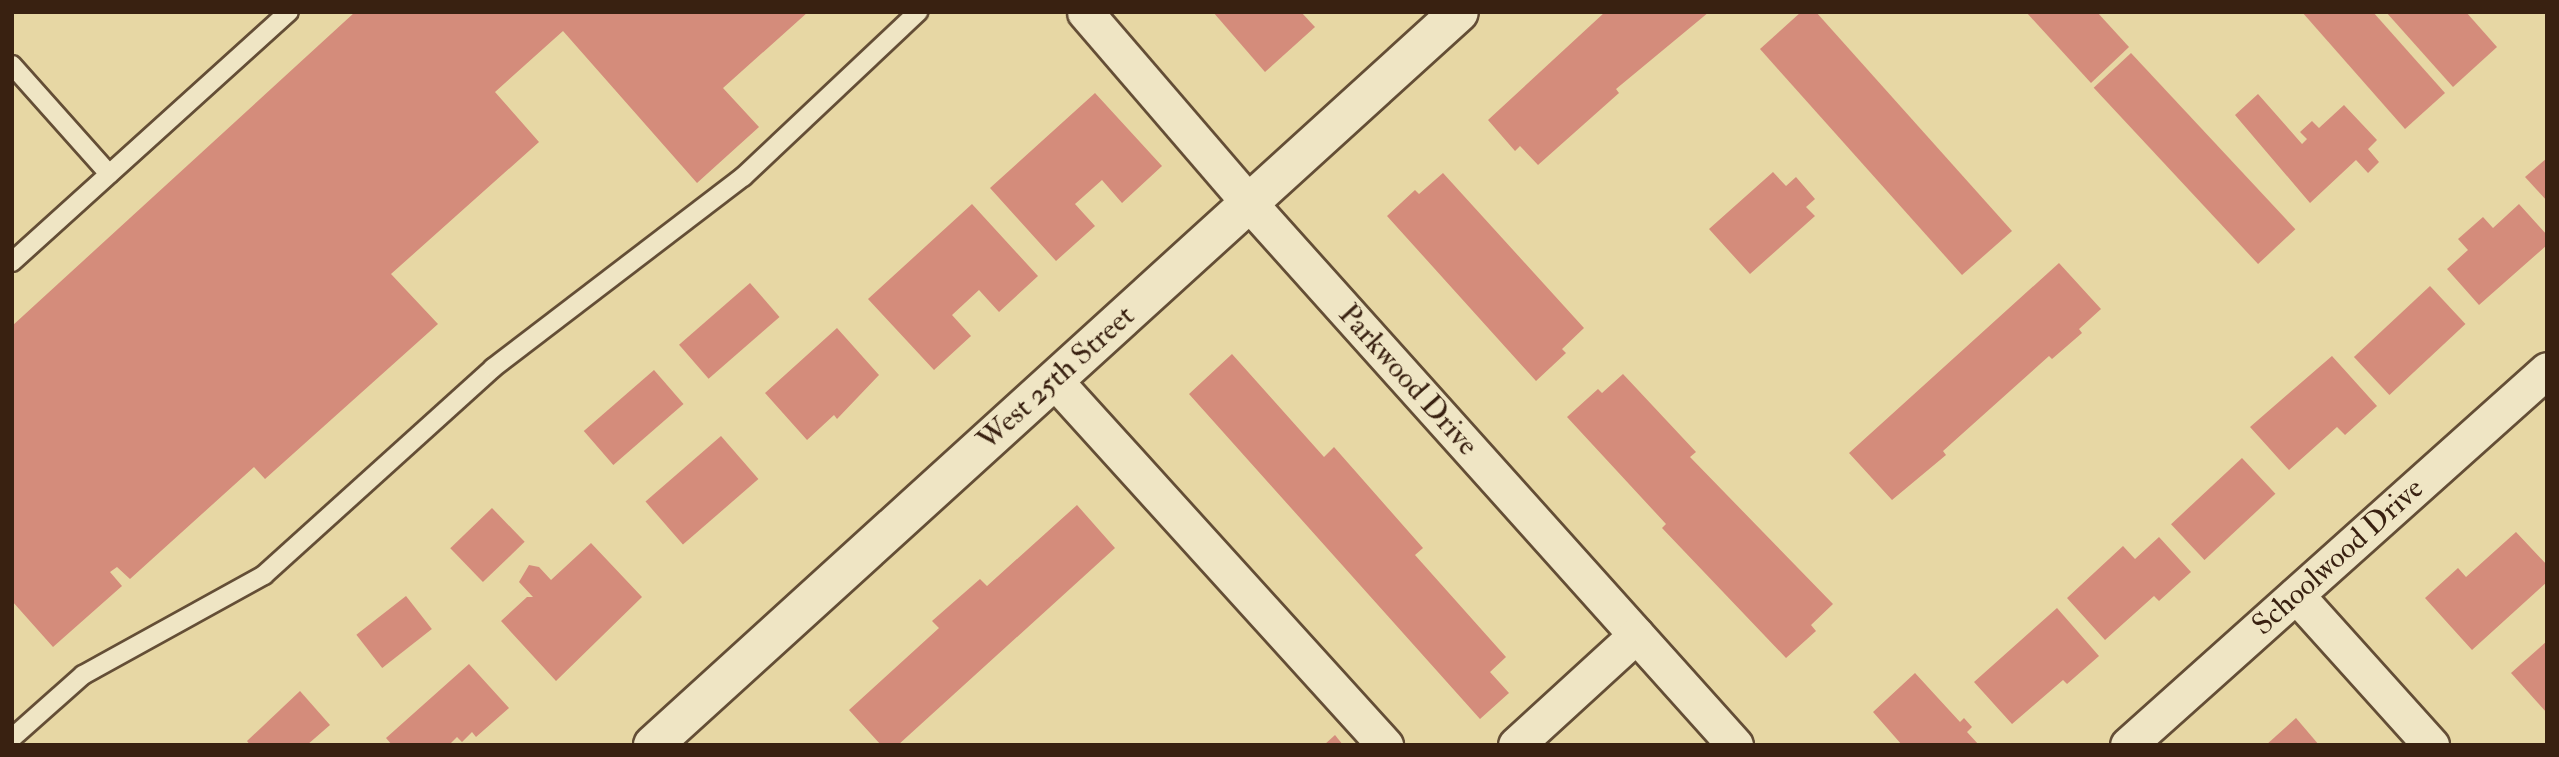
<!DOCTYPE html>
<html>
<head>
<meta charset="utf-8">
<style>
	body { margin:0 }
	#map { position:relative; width:2559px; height:757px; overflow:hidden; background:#e7d7a4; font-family:"IM FELL Double Pica",serif }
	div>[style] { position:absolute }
	.building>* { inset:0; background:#d48c7b; transform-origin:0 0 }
	.roads { filter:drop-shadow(2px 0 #644e36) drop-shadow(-2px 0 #644e36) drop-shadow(0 2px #644e36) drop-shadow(0 -2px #644e36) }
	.service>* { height:18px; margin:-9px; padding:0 9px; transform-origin:9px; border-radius:9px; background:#efe5c4 }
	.minor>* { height:35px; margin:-17.5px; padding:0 17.5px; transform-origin:17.5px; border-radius:17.5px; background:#efe5c4 }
	.tertiary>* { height:38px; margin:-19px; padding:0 19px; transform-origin:19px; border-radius:19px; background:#efe5c4 }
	span { translate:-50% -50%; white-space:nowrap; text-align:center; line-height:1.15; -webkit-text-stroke:5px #efe5c4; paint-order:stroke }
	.street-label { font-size:30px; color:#392111 }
	.frame { position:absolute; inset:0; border:14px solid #392111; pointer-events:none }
</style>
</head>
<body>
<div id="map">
	<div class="building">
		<i style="clip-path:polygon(355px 12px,808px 12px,723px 88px,759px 127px,697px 183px,563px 31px,495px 92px,539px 142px,391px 274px,438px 324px,265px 479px,254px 467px,130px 579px,117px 567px,110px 572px,122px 586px,53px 647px,12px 601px,12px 326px)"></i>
		<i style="clip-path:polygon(1213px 12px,1301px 12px,1315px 27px,1265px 72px)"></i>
		<i style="clip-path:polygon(1605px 12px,1709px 12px,1616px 89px,1619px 93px,1538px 165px,1520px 146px,1515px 151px,1488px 120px)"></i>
		<i style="clip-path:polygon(1801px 12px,1816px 12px,2012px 231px,1962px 275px,1760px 49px)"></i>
		<i style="clip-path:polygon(2026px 12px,2097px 12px,2129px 47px,2091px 83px)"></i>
		<i style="clip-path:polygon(2302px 12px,2373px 12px,2445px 93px,2405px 129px)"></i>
		<i style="clip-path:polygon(2386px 12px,2466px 12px,2497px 47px,2453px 87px)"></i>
		<i style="left:2131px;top:53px;width:241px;height:51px;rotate:47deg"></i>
		<i style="clip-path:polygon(1095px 93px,1162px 166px,1122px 203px,1102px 180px,1075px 204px,1095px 226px,1056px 261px,990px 188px)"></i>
		<i style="clip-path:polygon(2258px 94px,2302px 144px,2307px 139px,2300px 132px,2312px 121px,2319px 128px,2344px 105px,2377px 140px,2368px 149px,2379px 162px,2368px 173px,2356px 160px,2310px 203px,2235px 115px)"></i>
		<i style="clip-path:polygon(2547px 158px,2547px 201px,2525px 177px)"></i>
		<i style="clip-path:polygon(1773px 172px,1786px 186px,1796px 177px,1815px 199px,1806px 207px,1815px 216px,1750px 274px,1709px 229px)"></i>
		<i style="clip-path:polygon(1443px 173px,1584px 328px,1562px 349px,1566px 353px,1536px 381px,1387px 216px,1415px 190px,1419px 194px)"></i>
		<i style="clip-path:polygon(972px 204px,1038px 276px,999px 312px,979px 290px,952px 315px,971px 336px,934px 370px,868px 299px)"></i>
		<i style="clip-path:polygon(2519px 204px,2547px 235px,2547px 245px,2479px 305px,2447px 269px,2468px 250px,2458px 239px,2483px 217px,2493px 228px)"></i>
		<i style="clip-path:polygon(2059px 263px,2101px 309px,2079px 329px,2082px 333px,2052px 359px,2049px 356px,1943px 451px,1946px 455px,1892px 500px,1849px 453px)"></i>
		<i style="left:750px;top:283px;width:45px;height:94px;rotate:49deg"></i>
		<i style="left:2430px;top:286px;width:52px;height:104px;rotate:47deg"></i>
		<i style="clip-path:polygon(837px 328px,879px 375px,837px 419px,834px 415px,807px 440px,765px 393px)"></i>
		<i style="clip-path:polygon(1232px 354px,1324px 457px,1334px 447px,1423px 548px,1415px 555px,1506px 657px,1490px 672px,1509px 693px,1480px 719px,1189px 394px)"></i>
		<i style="clip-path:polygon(2332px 356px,2377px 406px,2345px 435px,2337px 427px,2289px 470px,2250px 427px)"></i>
		<i style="left:654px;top:370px;width:45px;height:93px;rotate:49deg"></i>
		<i style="clip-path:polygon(1623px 374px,1696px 452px,1690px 457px,1833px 604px,1811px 625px,1816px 631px,1786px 658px,1662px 528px,1666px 524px,1567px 417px,1598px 389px,1602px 393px)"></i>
		<i style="left:721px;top:436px;width:57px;height:100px;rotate:49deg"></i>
		<i style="left:2242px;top:458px;width:49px;height:97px;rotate:47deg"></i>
		<i style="clip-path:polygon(1077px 505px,1115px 548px,898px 745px,881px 745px,849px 710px,939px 628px,932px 621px,980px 579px,987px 586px)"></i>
		<i style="left:492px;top:508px;width:47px;height:58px;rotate:46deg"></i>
		<i style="clip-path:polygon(2516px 532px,2547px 565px,2547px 582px,2472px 650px,2425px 598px,2458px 568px,2466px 577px)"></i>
		<i style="clip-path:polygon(2159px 537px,2191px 572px,2159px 601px,2154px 596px,2105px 640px,2067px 598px,2123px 546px,2135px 559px)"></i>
		<i style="clip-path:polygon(591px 543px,642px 597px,556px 681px,501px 621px,527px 597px,533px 597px,519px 582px,529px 565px,539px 567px,551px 580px)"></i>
		<i style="left:406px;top:596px;width:42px;height:63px;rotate:52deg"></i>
		<i style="clip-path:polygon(2057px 608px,2099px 656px,2067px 684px,2063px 680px,2012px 724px,1974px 682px)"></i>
		<i style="clip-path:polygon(2547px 641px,2547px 713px,2511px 673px)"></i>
		<i style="clip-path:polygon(469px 664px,509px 708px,476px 737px,472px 732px,462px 742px,457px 737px,449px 745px,392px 745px,386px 738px)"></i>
		<i style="clip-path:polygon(1915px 673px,1960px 722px,1964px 718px,1972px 727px,1967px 732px,1979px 745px,1902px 745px,1873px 712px)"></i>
		<i style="clip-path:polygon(300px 691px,330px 725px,307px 745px,250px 745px,247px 741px)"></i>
		<i style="clip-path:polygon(2296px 718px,2319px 745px,2266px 745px)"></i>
		<i style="clip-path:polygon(1335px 735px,1343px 745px,1324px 745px)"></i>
	</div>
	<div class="roads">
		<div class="service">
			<i style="left:12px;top:65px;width:146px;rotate:48.3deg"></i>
			<i style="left:12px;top:262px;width:373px;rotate:-42.1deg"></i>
			<i style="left:12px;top:738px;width:95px;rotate:-41.6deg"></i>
			<i style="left:83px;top:675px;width:207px;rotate:-28.9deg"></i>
			<i style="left:264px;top:575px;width:309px;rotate:-42.1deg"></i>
			<i style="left:493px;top:368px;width:315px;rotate:-37.4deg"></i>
			<i style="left:743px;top:177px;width:241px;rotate:-43.3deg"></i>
		</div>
		<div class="minor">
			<i style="left:1085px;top:12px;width:252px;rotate:49.3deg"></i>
			<i style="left:1249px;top:203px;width:728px;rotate:48.12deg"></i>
			<i style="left:1054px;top:380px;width:493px;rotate:47.8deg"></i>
			<i style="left:2296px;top:595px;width:202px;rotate:48deg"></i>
			<i style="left:1516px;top:745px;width:163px;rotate:-42.5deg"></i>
			<i style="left:2128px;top:745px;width:562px;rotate:-41.83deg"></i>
		</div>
		<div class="tertiary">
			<i style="left:653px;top:745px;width:1089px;rotate:-42.28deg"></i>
		</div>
	</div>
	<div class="street-label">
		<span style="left:1056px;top:378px;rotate:-42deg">West 25th Street</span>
		<span style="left:1408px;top:380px;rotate:48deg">Parkwood Drive</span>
		<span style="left:2338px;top:557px;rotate:-42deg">Schoolwood Drive</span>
	</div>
	<div class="frame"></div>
</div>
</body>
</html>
